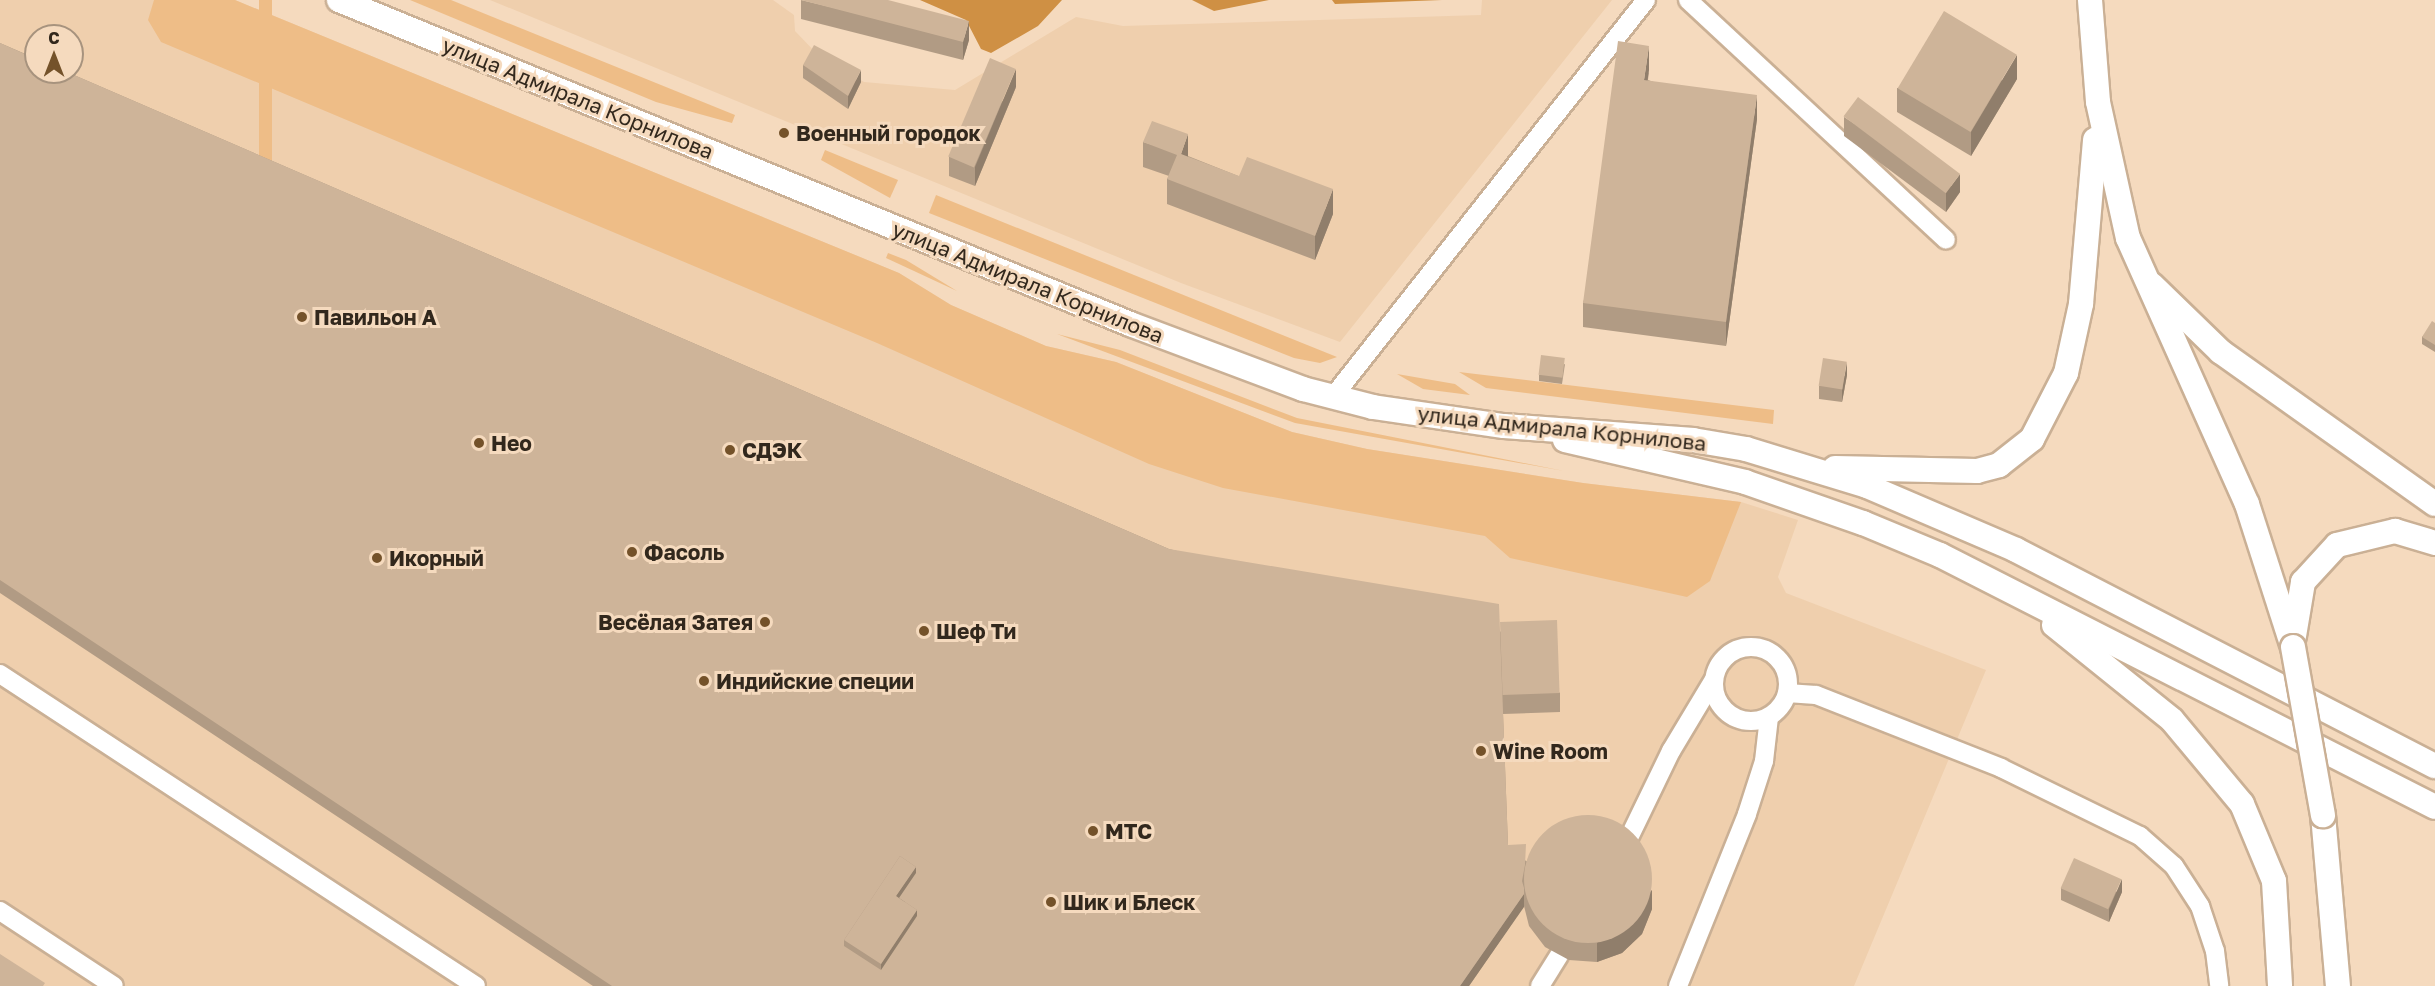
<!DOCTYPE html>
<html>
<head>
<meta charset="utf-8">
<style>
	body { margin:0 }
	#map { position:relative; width:2435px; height:986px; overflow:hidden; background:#f5dabe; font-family:"Golos Text",sans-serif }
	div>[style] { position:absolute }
	.built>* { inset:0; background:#efcfad }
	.green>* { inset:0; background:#eebd87; transform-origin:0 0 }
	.forest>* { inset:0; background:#cf9044 }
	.roads { filter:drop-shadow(2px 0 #cab095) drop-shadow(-2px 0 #cab095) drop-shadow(0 2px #cab095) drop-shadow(0 -2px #cab095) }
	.street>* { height:18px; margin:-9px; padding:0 9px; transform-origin:9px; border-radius:9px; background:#fff }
	.street>.ring { margin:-9px; padding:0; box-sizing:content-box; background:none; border:18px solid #fff; border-radius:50% }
	.secondary>* { height:24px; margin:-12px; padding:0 12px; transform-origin:12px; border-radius:12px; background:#fff }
	.bridges { filter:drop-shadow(2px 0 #cab095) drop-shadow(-2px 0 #cab095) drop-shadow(0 2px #cab095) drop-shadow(0 -2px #cab095) }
	.secondary-bridge>* { height:24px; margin:-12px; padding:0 12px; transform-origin:12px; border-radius:12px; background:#fff }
	.wall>* { inset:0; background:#b19b84 }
	.shaded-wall>* { inset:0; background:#907e6b }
	.building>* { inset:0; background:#ceb499; transform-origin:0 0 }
	.round { border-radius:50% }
	.dots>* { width:16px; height:16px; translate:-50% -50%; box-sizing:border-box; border:3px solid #f5dabe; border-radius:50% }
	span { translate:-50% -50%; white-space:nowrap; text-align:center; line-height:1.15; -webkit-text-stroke:6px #f5dabe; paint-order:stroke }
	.street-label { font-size:21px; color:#32281d }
	.poi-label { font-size:21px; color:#32281d; font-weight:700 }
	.left { translate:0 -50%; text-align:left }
	.right { translate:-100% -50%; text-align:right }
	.north { position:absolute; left:24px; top:24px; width:60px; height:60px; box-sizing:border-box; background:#f5dabe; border:2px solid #a7937e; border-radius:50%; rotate:0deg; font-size:16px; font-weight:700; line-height:24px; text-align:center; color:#32281d }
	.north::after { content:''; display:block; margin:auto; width:21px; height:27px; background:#74522a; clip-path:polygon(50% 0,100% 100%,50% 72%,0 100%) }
</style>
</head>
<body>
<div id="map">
	<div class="built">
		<i style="clip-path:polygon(evenodd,0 0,235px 0,899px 273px,951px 305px,1046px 346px,1116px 362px,1292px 432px,1367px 449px,1583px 483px,1741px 502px,1798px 520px,1778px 577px,1786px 593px,1986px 670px,1854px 986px,0 986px,0 0,36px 36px,72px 36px,72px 72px,36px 72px,36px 36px)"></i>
		<i style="clip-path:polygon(490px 0,773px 0,794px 15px,795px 31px,820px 57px,864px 82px,955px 90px,1076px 17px,1123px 26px,1481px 15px,1482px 0,1612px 0,1340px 342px,1181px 283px)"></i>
	</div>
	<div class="green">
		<i style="clip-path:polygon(154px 0,235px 0,899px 273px,951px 305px,1046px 346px,1116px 362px,1292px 432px,1367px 449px,1583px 483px,1741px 502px,1710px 581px,1687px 597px,1510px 558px,1485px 536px,1223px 488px,1149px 464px,877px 343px,161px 42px,148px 20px)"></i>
		<i style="left:259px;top:0;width:13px;height:660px"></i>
		<i style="clip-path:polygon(410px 0,451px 0,735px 115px,732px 123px,656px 102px)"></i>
		<i style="clip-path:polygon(825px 150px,898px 180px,890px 198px,821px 160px)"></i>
		<i style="clip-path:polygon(936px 195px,1337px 357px,1320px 363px,1294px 358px,929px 213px)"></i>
		<i style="clip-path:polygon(888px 253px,906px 260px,957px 291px,886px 258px)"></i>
		<i style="clip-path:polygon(1057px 334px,1120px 350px,1297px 418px,1564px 471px,1295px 423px)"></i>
		<i style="clip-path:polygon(1459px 372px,1774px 410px,1773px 424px,1486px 388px)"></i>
		<i style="clip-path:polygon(1397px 374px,1455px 384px,1470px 395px,1423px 389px)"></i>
	</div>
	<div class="forest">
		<i style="clip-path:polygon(920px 0,1062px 0,1038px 26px,991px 53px,981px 49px,966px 20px)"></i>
		<i style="clip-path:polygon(1192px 0,1269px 0,1214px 11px)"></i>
		<i style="clip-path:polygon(1332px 0,1442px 0,1335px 4px)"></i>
	</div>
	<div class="roads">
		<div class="street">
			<i style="left:1688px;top:0;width:352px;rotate:42.9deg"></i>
			<i style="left:1332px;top:398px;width:507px;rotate:-51.73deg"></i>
			<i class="ring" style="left:1714px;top:647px;width:56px;height:56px"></i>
			<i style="left:0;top:674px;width:569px;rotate:33.24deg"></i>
			<i style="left:1787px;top:693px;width:29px;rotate:4deg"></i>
			<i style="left:1816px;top:695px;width:199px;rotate:21.5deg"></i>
			<i style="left:2001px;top:768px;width:155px;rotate:26.1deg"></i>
			<i style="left:2140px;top:836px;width:45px;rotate:41.4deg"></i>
			<i style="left:2174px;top:866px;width:48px;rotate:57deg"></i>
			<i style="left:2200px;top:906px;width:47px;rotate:71.6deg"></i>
			<i style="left:2215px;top:951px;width:35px;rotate:83deg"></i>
			<i style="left:1625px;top:846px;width:106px;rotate:-64.2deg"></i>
			<i style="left:1671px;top:751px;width:82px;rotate:-59deg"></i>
			<i style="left:0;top:911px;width:136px;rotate:33.3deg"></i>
			<i style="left:1540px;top:986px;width:36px;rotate:-58deg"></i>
			<i style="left:1678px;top:986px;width:185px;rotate:-68.1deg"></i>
			<i style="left:1747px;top:814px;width:56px;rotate:-72.2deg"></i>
			<i style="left:1764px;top:761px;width:44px;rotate:-83.5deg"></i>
		</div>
		<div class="secondary">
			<i style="left:339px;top:0;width:855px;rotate:22.27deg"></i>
			<i style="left:1130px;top:324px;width:185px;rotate:20.6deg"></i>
			<i style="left:1303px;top:389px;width:72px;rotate:14.4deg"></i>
			<i style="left:1373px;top:407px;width:132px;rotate:8.3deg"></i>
			<i style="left:1504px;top:426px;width:190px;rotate:4.2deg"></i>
			<i style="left:1693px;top:440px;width:54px;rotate:9.6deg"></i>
			<i style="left:1746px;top:449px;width:127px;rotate:17deg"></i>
			<i style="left:1867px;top:486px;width:162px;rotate:23.2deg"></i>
			<i style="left:2016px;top:550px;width:471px;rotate:27.3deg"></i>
			<i style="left:2090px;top:0;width:102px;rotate:85.5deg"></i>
			<i style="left:2098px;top:102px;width:139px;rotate:77.6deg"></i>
			<i style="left:2128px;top:238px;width:291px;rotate:65.9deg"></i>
			<i style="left:2247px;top:504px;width:150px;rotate:72.2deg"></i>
			<i style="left:2152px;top:285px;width:96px;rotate:44.2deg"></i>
			<i style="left:2221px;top:352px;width:262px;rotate:35.4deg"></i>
			<i style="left:1565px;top:440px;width:185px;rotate:13.1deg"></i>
			<i style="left:1745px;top:482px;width:125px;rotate:19.2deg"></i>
			<i style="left:1863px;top:523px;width:83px;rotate:22.6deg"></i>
			<i style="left:1940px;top:555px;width:555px;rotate:26.98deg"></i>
			<i style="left:1835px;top:468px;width:142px;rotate:1.2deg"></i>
			<i style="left:1977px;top:471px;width:23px;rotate:-15deg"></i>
			<i style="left:1999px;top:465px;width:42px;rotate:-38.2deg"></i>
			<i style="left:2032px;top:439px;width:74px;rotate:-62.7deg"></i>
			<i style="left:2066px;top:373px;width:71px;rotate:-77.7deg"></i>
			<i style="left:2081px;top:304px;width:165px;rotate:-85.1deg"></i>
			<i style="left:2054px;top:625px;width:151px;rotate:38.8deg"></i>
			<i style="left:2172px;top:720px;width:109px;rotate:50.2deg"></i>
			<i style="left:2242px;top:804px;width:83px;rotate:67.4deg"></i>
			<i style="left:2274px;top:881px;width:105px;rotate:86.7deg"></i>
			<i style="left:2294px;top:636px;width:55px;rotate:-80.5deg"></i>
			<i style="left:2303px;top:582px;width:50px;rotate:-47.4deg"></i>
			<i style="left:2337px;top:545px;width:60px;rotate:-13.6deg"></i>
			<i style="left:2395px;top:531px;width:42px;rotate:16.7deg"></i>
			<i style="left:2323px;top:815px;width:172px;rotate:85deg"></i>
		</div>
	</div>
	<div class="bridges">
		<div class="secondary-bridge">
			<i style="left:2293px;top:647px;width:171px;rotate:79.9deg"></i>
		</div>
	</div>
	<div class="wall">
		<i style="clip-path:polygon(801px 0,969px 40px,963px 60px,801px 19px)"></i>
		<i style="clip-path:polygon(0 43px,1169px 549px,1500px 631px,1560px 693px,1560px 712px,1503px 714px,1508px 845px,1526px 861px,1652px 909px,1642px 934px,1622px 953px,1597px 962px,1569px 960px,1545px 947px,1529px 926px,1524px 906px,1469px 986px,593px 986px,0 593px)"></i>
		<i style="clip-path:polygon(803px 65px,861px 82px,848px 109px,803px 78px)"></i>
		<i style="clip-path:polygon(1649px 70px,1648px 80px,1757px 119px,1726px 346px,1583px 327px,1583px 303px)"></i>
		<i style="clip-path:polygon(2017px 79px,1971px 156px,1897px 112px,1897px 88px)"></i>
		<i style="clip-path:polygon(1016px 87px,975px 186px,949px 176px,949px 157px)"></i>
		<i style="clip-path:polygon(1844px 117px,1960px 192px,1946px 212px,1844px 136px)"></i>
		<i style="clip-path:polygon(1143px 142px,1188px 156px,1333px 214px,1315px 260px,1167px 204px,1167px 179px,1169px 176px,1143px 167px)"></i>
		<i style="clip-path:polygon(2435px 323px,2435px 352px,2422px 344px,2422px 337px)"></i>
		<i style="clip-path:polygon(1565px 364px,1562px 384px,1539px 381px,1539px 375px)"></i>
		<i style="clip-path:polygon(1847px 375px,1842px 402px,1819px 399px,1819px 386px)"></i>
		<i style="clip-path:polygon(2061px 888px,2122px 892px,2109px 922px,2061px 900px)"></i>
	</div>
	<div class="shaded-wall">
		<i style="clip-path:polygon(969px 21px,969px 40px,963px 60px,963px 42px)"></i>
		<i style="clip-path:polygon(1649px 46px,1649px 70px,1644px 104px,1644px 80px)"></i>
		<i style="clip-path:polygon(2017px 55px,2017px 79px,1971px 156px,1971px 132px)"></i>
		<i style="clip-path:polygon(1016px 69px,1016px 87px,975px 186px,975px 167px)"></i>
		<i style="clip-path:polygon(861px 70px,861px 82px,848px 109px,848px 96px)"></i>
		<i style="clip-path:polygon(1757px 95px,1757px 119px,1726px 346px,1726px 322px)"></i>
		<i style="clip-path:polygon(1188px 134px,1188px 159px,1181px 154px)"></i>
		<i style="clip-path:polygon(1960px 174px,1960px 192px,1946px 212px,1946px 193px)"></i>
		<i style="clip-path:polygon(1333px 189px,1333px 214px,1315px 260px,1315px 236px)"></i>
		<i style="clip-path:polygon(1847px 362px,1847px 375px,1842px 402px,1842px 390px)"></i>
		<i style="clip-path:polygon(916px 867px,916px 885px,902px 906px,896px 896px)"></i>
		<i style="clip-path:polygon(2122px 879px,2122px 892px,2109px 922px,2109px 909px)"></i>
		<i style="clip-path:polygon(1652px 890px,1652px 909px,1642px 934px,1622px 953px,1597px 962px,1597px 943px)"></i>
		<i style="clip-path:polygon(1524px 894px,1524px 907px,1469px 986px,1460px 986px)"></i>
		<i style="clip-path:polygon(917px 910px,917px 929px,881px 983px,881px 964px)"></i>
	</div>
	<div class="building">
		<i style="clip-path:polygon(801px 0,888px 0,969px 21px,963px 42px)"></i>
		<i style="left:1944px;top:11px;width:85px;height:90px;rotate:31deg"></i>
		<i style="clip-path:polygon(1618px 41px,1649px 46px,1644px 80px,1757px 95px,1726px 322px,1583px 303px)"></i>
		<i style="clip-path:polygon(evenodd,0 43px,36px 59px,36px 72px,67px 72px,1169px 549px,1499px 604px,1508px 845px,1526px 844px,1525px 865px,1522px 881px,1524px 888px,1524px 894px,1460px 986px,612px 986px,0 580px,0 43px,900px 856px,916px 867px,916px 873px,899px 898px,917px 910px,917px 916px,881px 970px,844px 946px,844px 940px,900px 856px)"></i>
		<i style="clip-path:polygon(814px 45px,861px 70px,848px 96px,803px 65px)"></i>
		<i style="left:990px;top:58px;width:28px;height:107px;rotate:23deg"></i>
		<i style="left:1858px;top:97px;width:128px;height:24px;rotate:37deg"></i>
		<i style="clip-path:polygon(1152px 121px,1188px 134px,1181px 154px,1239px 176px,1247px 157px,1333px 189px,1315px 236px,1167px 179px,1177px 155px,1143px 142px)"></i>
		<i style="clip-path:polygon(2432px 321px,2435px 323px,2435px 345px,2422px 337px)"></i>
		<i style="left:1541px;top:355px;width:24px;height:20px;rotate:7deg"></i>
		<i style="left:1823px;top:358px;width:24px;height:28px;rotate:9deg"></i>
		<i style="left:1557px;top:620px;width:73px;height:57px;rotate:88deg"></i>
		<i class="round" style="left:1524px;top:815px;width:128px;height:128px"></i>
		<i style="clip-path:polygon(900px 856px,916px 867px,896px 896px,917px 910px,881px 964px,844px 940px)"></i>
		<i style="left:2074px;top:858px;width:52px;height:33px;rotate:24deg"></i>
		<i style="clip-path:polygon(0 954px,45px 983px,43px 986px,0 986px)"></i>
	</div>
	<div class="dots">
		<i style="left:784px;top:133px;background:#74522a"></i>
		<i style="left:302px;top:317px;background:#74522a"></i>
		<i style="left:479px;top:443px;background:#74522a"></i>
		<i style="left:730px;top:450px;background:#74522a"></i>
		<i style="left:632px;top:552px;background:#74522a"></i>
		<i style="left:377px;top:558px;background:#74522a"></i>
		<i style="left:765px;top:622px;background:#74522a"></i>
		<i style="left:924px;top:631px;background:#74522a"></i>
		<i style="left:704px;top:681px;background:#74522a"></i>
		<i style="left:1481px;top:751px;background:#74522a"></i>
		<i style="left:1093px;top:831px;background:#74522a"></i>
		<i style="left:1051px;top:902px;background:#74522a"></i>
	</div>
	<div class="street-label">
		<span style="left:578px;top:98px;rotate:22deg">улица Адмирала Корнилова</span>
		<span style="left:1028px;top:282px;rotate:22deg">улица Адмирала Корнилова</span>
		<span style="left:1562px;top:428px;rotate:6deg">улица Адмирала Корнилова</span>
	</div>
	<div class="poi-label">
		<span class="left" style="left:796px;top:133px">Военный городок</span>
		<span class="left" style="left:314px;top:317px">Павильон А</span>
		<span class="left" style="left:491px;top:443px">Нео</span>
		<span class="left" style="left:742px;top:450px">СДЭК</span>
		<span class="left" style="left:644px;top:552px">Фасоль</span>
		<span class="left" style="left:389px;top:558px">Икорный</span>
		<span class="right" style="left:753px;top:622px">Весёлая Затея</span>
		<span class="left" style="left:936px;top:631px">Шеф Ти</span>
		<span class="left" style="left:716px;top:681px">Индийские специи</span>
		<span class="left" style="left:1493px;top:751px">Wine Room</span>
		<span class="left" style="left:1105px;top:831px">МТС</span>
		<span class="left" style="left:1063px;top:902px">Шик и Блеск</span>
	</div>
	<div class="north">С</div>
</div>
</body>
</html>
